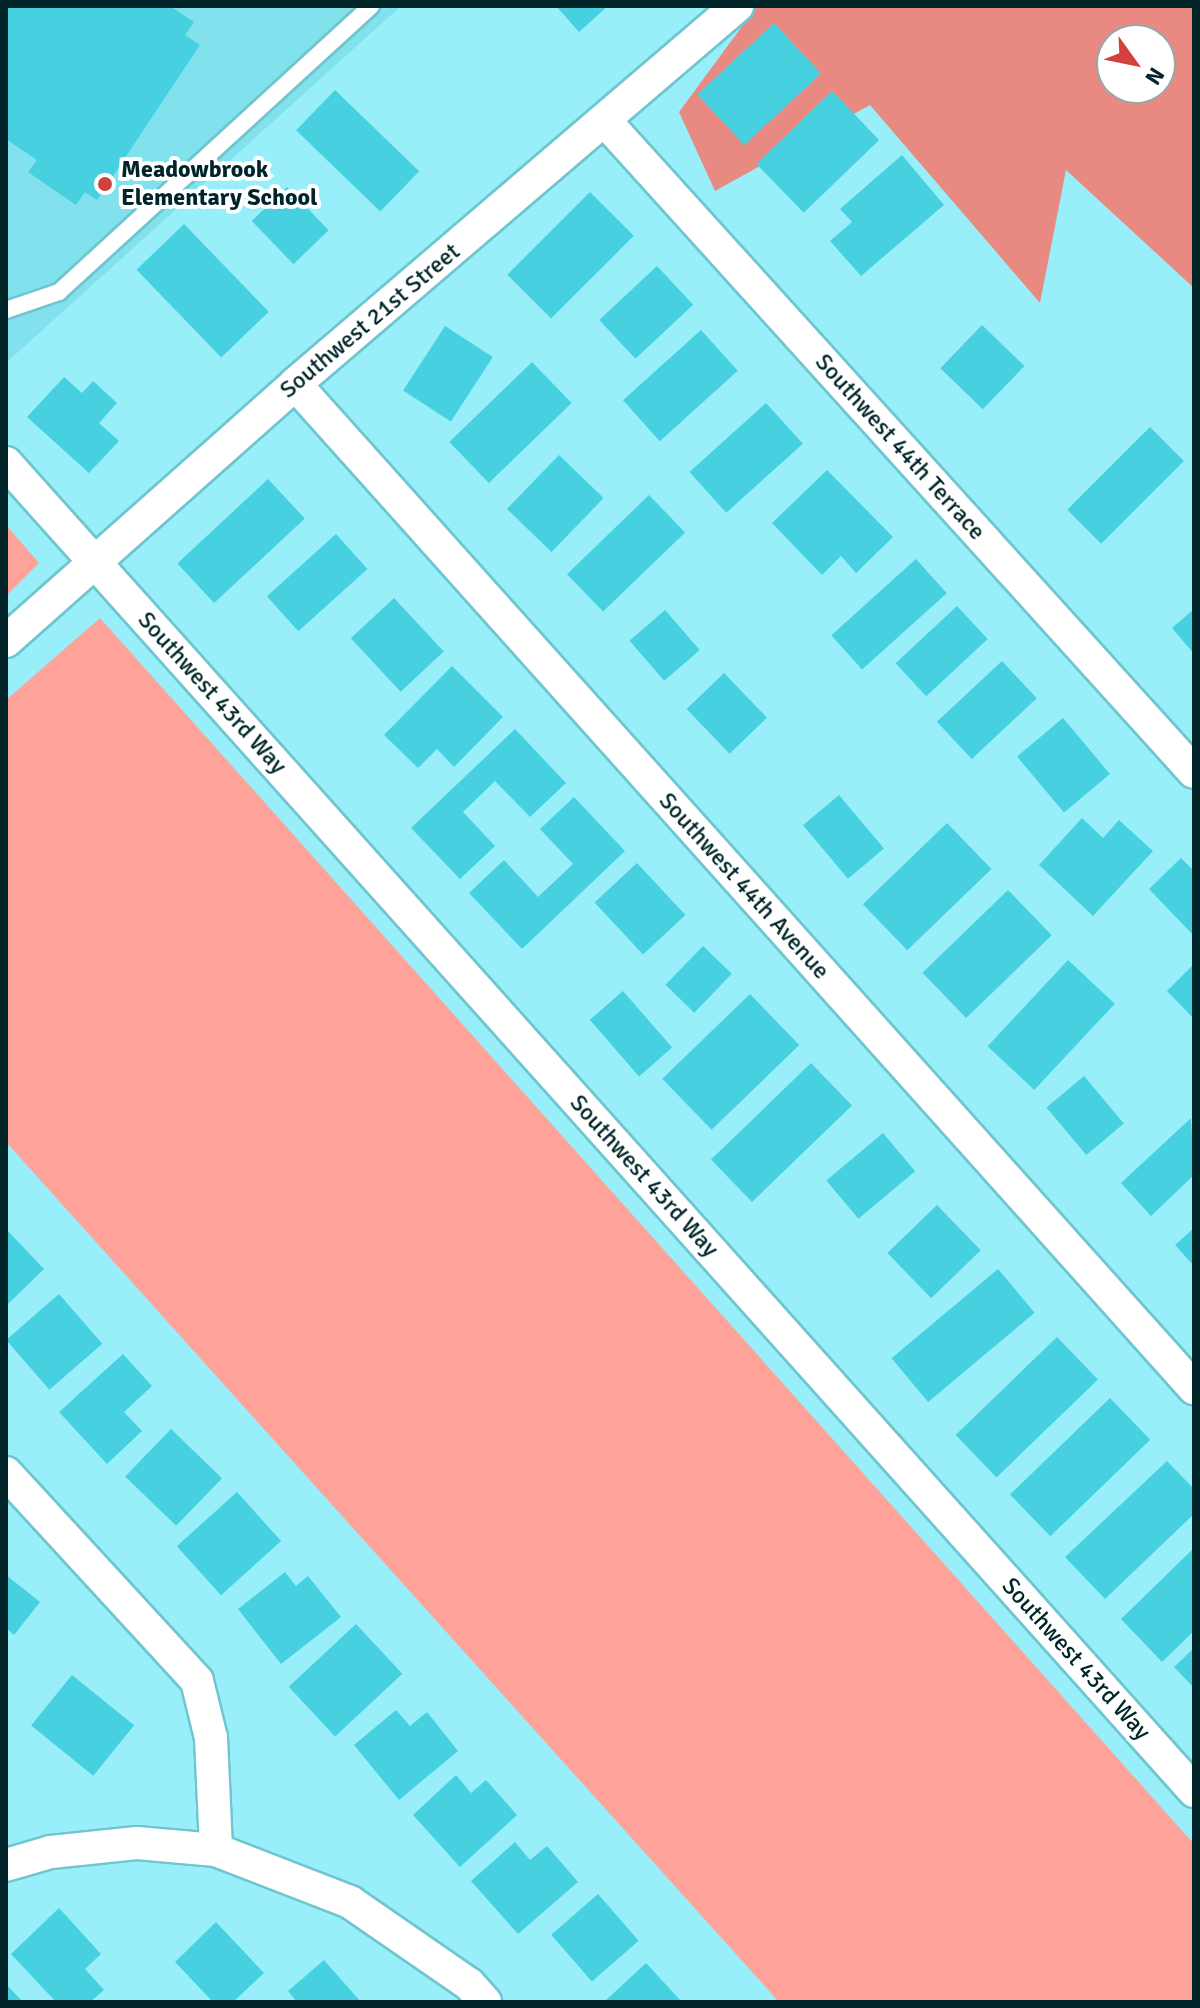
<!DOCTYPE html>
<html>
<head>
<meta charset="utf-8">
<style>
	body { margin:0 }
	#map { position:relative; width:1200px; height:2008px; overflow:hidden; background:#98effa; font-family:Signika,sans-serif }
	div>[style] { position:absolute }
	.built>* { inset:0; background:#81e1ed }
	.green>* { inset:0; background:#ffa39a }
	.forest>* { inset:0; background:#e98a82 }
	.building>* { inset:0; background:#47d1e0; transform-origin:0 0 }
	.roads { filter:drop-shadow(2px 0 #6fc5d0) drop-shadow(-2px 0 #6fc5d0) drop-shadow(0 2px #6fc5d0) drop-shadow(0 -2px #6fc5d0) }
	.service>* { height:16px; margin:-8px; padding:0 8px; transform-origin:8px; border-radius:8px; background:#fff }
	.minor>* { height:32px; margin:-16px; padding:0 16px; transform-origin:16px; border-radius:16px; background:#fff }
	.dots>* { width:22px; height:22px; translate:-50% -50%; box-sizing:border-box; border:4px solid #fff; border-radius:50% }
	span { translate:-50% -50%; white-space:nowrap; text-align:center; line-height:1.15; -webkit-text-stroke:8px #fff; paint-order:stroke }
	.poi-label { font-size:24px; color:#002428; font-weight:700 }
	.left { translate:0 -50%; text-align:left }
	.street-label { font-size:24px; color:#002428 }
	.frame { position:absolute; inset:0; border:8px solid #002428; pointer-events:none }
	.north { position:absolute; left:1096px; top:24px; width:80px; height:80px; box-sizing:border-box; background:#fff; border:2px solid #99a7a9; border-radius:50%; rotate:123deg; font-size:22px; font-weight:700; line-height:32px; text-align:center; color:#002428 }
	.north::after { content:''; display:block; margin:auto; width:28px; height:36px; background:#d1423f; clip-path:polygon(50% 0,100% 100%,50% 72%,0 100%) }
</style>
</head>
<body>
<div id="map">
	<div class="built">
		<i style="clip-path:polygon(6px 6px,401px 6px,6px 363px)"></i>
	</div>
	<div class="green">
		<i style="clip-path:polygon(6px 525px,39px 563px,6px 596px)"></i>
		<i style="clip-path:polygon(100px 618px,1194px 1844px,1194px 2002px,779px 2002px,6px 1142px,6px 700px)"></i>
	</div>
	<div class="forest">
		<i style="clip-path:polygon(evenodd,757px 6px,1194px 6px,1194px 288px,1066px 170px,1040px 303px,870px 105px,715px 191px,679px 112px,757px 6px,1112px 40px,1160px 40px,1160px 88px,1112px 88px,1112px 40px)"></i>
	</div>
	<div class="building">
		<i style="clip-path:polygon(6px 6px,170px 6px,194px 22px,185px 35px,200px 45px,97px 200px,85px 192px,76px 205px,28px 172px,37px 160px,6px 139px)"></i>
		<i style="clip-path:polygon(556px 6px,608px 6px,579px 32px)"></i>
		<i style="left:774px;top:23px;width:69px;height:105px;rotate:47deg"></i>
		<i style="left:335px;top:90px;width:117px;height:56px;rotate:44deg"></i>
		<i style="left:832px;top:91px;width:68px;height:105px;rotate:46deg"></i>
		<i style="clip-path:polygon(902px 155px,944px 205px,861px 276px,830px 241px,852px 222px,840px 209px)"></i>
		<i style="left:287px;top:187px;width:60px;height:49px;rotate:46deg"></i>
		<i style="left:590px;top:192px;width:62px;height:117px;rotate:45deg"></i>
		<i style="left:184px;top:224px;width:122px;height:66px;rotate:46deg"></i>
		<i style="left:657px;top:266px;width:53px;height:79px;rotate:47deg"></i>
		<i style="left:982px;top:325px;width:59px;height:60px;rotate:44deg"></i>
		<i style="left:445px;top:326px;width:57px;height:77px;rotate:33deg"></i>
		<i style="left:701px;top:330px;width:55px;height:105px;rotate:48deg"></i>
		<i style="left:532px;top:362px;width:57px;height:115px;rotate:46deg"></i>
		<i style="clip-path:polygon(64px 377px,82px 393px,93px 381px,117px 403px,99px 423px,119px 441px,89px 473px,27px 417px)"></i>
		<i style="left:766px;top:403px;width:55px;height:103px;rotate:48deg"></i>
		<i style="left:1150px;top:427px;width:48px;height:117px;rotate:45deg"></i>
		<i style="left:559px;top:455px;width:62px;height:75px;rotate:44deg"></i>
		<i style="clip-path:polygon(827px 470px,893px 537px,856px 573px,841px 556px,822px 575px,772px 523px)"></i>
		<i style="left:268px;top:479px;width:54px;height:124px;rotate:47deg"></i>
		<i style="left:649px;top:495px;width:52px;height:114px;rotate:46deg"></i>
		<i style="left:336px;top:534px;width:47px;height:93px;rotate:48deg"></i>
		<i style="left:916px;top:559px;width:46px;height:114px;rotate:48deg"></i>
		<i style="left:394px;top:598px;width:73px;height:59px;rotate:47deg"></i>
		<i style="left:957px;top:606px;width:45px;height:84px;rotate:47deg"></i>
		<i style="clip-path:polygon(1194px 609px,1194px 654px,1172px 628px)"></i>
		<i style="left:665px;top:610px;width:53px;height:47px;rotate:49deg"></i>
		<i style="left:1002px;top:661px;width:51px;height:89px;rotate:47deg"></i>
		<i style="clip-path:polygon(452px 666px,503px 717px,454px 767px,437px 749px,418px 768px,384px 735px)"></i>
		<i style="left:724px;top:673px;width:62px;height:52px;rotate:46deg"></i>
		<i style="left:1063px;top:718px;width:73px;height:60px;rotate:50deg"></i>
		<i style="clip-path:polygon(515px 729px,566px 783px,530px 817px,495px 781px,463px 812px,495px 846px,460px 879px,411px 828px)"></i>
		<i style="left:839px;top:795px;width:70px;height:47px;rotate:50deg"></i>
		<i style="clip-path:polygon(574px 797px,625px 851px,522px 949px,469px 893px,504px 860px,538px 897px,573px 864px,540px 829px)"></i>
		<i style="clip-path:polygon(1082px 818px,1103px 838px,1119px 820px,1153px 851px,1093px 916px,1039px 865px)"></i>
		<i style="left:947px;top:823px;width:64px;height:117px;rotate:46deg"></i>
		<i style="clip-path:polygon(1181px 858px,1194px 871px,1194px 936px,1149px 889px)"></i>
		<i style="left:637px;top:863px;width:71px;height:58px;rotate:47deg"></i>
		<i style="left:1008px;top:890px;width:63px;height:119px;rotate:46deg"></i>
		<i style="left:703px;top:946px;width:40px;height:54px;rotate:44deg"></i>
		<i style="left:1068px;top:960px;width:64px;height:118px;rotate:43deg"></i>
		<i style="clip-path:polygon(1194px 964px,1194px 1019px,1167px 991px)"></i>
		<i style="left:623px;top:991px;width:75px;height:44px;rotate:49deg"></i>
		<i style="left:750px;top:994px;width:71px;height:122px;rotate:46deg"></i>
		<i style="left:811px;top:1063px;width:59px;height:139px;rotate:46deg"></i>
		<i style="left:1084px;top:1076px;width:62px;height:49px;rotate:50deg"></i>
		<i style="clip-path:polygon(1191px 1118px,1194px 1175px,1151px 1216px,1121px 1183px)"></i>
		<i style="left:883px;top:1133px;width:50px;height:74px;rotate:50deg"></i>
		<i style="left:937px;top:1205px;width:63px;height:69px;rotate:46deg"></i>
		<i style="clip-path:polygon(1194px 1228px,1194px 1266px,1175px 1245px)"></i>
		<i style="clip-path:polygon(6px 1229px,44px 1269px,6px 1306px)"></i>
		<i style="left:998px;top:1269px;width:57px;height:139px;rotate:50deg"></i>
		<i style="left:59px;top:1294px;width:66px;height:70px;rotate:49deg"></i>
		<i style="left:1057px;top:1337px;width:59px;height:141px;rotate:46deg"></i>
		<i style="clip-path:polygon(123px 1354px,152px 1386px,124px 1412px,142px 1431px,107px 1464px,59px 1412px)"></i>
		<i style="left:1110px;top:1398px;width:58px;height:139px;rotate:46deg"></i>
		<i style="left:171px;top:1429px;width:71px;height:66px;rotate:44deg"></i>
		<i style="clip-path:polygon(1167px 1461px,1194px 1489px,1194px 1514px,1105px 1599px,1065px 1557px)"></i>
		<i style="left:237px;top:1492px;width:66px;height:81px;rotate:48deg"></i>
		<i style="clip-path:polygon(1194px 1548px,1194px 1631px,1162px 1662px,1121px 1619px)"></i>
		<i style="clip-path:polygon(285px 1572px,296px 1586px,308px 1576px,341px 1617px,281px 1664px,238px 1609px)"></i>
		<i style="clip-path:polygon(6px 1575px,40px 1602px,14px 1635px,6px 1628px)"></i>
		<i style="left:356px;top:1624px;width:68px;height:92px;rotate:47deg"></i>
		<i style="clip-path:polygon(1194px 1648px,1194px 1688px,1174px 1667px)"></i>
		<i style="left:72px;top:1675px;width:80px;height:65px;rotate:39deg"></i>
		<i style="clip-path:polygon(396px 1710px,410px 1726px,427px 1712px,458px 1751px,399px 1800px,354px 1745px)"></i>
		<i style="clip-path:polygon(456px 1775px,471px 1793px,486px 1780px,517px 1815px,460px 1867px,413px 1815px)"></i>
		<i style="clip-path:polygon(515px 1842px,530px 1860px,547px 1846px,578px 1882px,518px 1934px,471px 1881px)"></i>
		<i style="left:598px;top:1894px;width:62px;height:62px;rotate:49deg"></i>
		<i style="clip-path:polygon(59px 1908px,101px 1954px,85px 1969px,104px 1990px,90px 2002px,56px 2002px,11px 1954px)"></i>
		<i style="clip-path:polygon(216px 1922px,264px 1973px,233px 2002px,213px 2002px,175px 1962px)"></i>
		<i style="clip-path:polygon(324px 1960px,361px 2002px,297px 2002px,288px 1991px)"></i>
		<i style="clip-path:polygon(646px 1963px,682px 2002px,604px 2002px)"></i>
		<i style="clip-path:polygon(6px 1984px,23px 2002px,6px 2002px)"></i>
	</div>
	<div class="roads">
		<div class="service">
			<i style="left:6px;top:310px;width:56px;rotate:-18.8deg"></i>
			<i style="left:59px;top:292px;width:423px;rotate:-42.5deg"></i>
		</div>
		<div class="minor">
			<i style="left:606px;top:122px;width:876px;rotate:47.87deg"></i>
			<i style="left:295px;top:384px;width:1348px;rotate:48.16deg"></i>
			<i style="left:6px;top:463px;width:1782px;rotate:48.18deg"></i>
			<i style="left:6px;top:641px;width:387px;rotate:-41.6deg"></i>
			<i style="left:295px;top:384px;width:582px;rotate:-40.54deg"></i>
			<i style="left:6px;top:1473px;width:282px;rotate:47.4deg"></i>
			<i style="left:197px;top:1681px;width:59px;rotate:76.2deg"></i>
			<i style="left:211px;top:1738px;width:112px;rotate:87.4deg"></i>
			<i style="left:216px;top:1850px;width:144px;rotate:21.2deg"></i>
			<i style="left:350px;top:1902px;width:145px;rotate:34.6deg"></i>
			<i style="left:469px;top:1984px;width:24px;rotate:48deg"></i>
			<i style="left:6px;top:1865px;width:47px;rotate:-16.1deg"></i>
			<i style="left:51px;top:1852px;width:86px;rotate:-6deg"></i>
			<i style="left:137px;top:1843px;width:79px;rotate:5.1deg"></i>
		</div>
	</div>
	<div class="dots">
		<i style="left:105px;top:184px;background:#d1423f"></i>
	</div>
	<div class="poi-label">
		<span class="left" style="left:121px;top:184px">Meadowbrook<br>Elementary School</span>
	</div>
	<div class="street-label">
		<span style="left:370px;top:321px;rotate:-40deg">Southwest 21st Street</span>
		<span style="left:900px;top:447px;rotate:48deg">Southwest 44th Terrace</span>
		<span style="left:212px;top:693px;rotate:48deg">Southwest 43rd Way</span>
		<span style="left:744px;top:886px;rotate:48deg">Southwest 44th Avenue</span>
		<span style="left:644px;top:1176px;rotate:48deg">Southwest 43rd Way</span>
		<span style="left:1076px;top:1659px;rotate:48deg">Southwest 43rd Way</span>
	</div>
	<div class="frame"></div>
	<div class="north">N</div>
</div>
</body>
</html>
